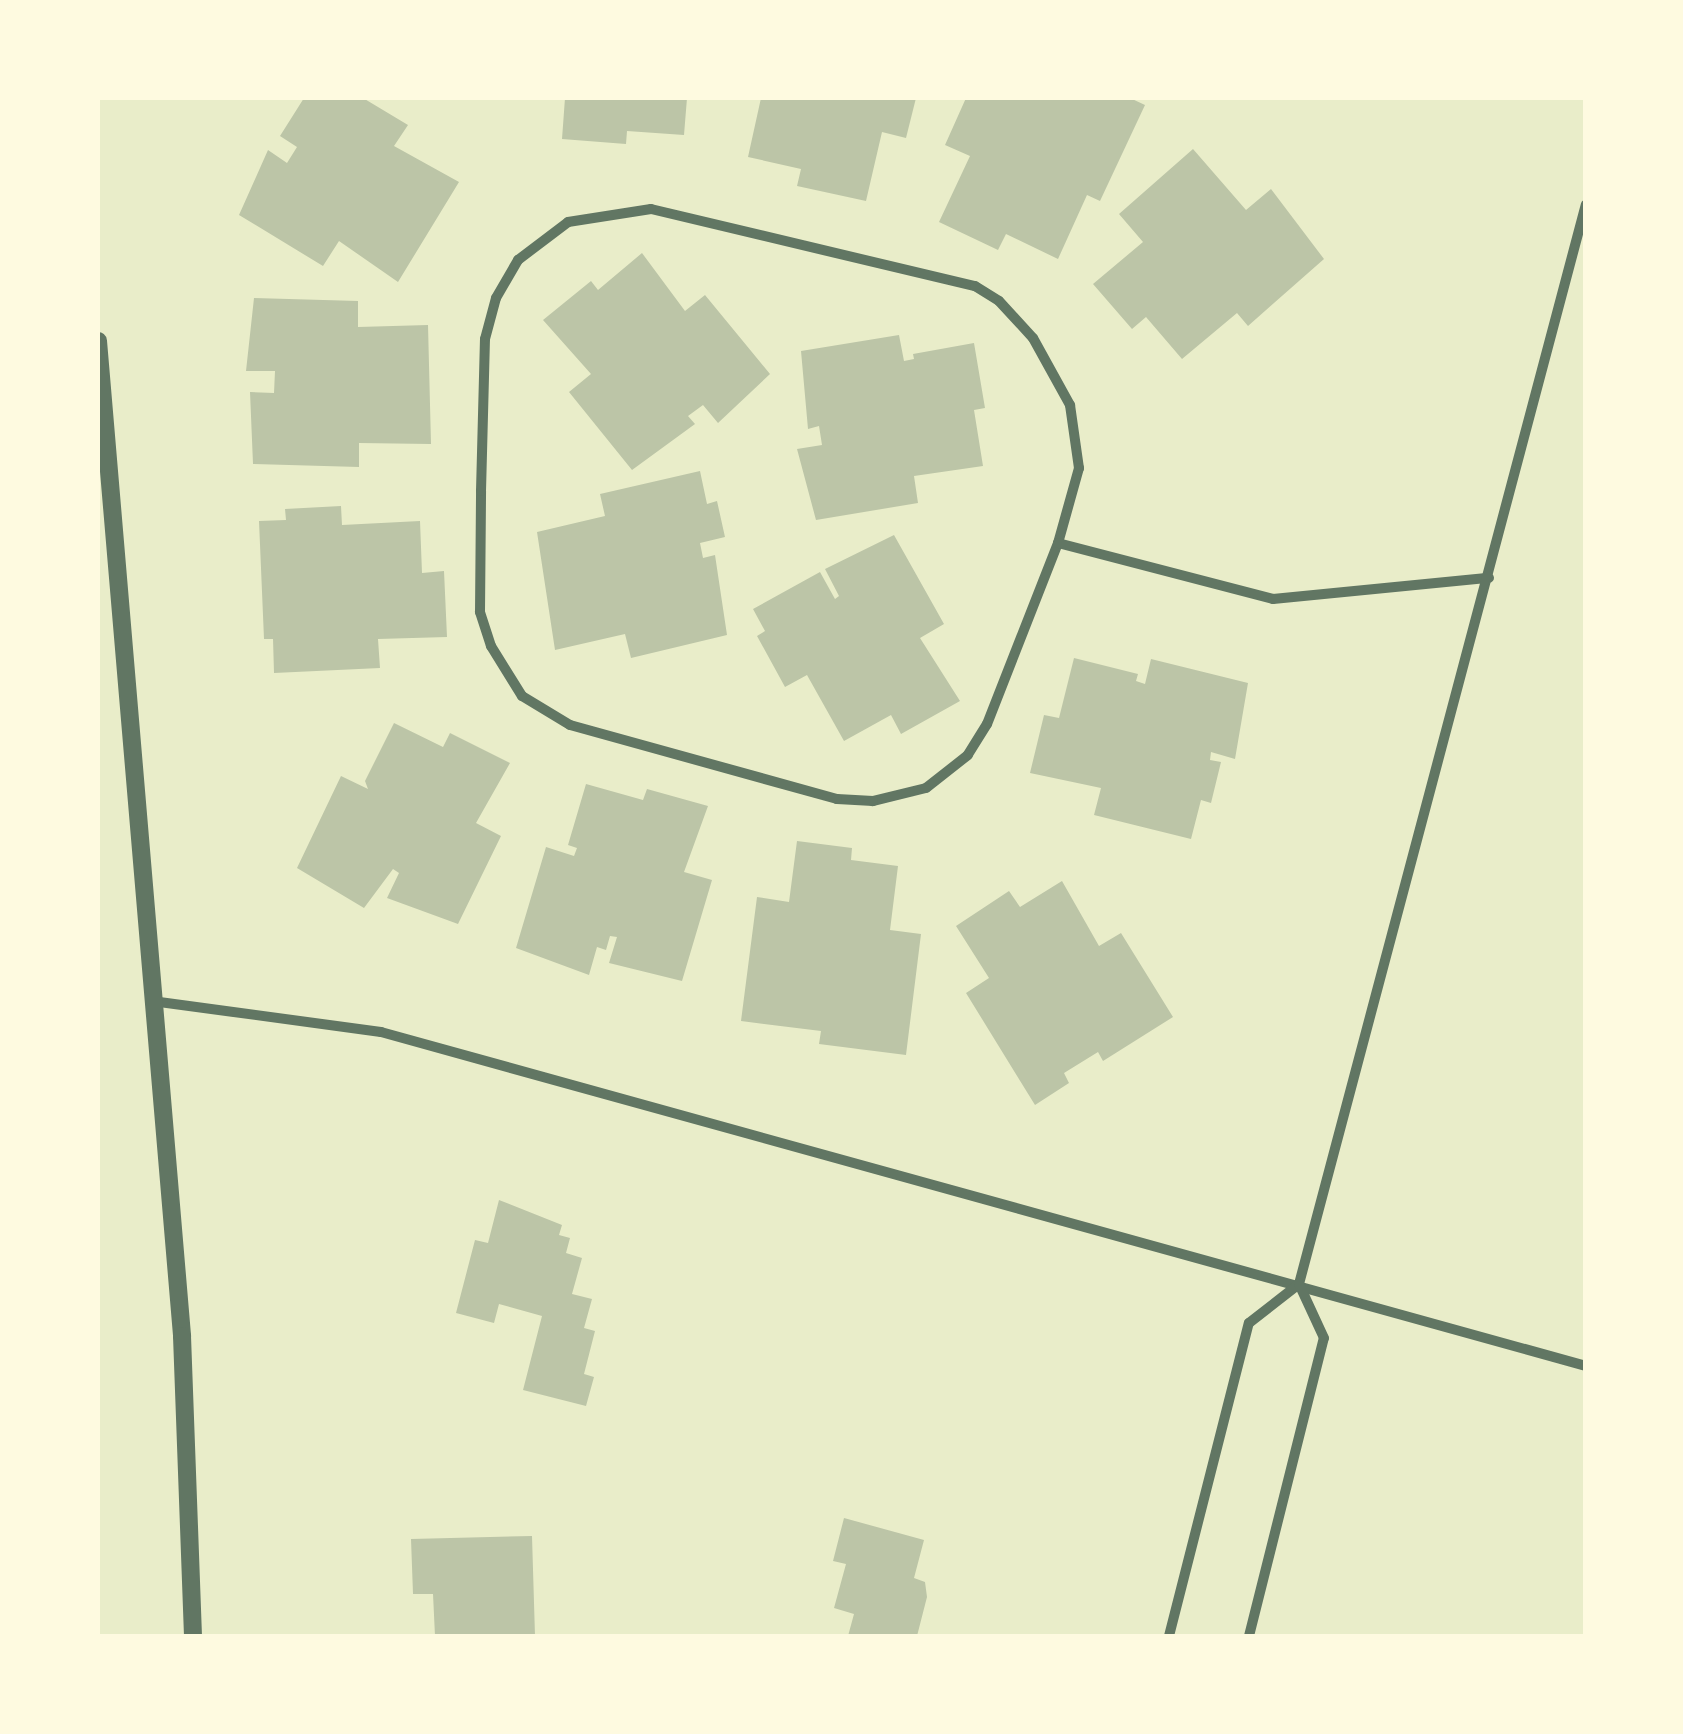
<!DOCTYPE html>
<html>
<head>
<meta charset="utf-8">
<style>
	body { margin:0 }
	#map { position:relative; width:1683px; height:1734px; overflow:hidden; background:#e9edc9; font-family:"PT Sans",sans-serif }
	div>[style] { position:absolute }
	.building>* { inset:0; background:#bcc5a7 }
	.minor>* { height:10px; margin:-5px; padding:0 5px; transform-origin:5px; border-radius:5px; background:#617663 }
	.tertiary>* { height:18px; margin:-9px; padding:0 9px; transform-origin:9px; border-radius:9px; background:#617663 }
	span { translate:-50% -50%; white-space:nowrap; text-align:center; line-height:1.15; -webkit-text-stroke:9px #fefae0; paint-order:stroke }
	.frame { position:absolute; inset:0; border:100px solid #fefae0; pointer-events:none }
</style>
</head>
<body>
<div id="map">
	<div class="building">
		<i style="clip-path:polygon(304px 98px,363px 98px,408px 125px,394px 146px,459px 182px,398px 282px,339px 241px,323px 266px,239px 215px,268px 150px,287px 163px,297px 147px,280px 136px)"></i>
		<i style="clip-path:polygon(565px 98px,687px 98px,684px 135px,627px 131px,626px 144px,562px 139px)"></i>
		<i style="clip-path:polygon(761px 98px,916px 98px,906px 138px,882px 132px,866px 201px,797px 186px,801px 169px,748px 157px)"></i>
		<i style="clip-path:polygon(966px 98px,1130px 98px,1145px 105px,1100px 201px,1087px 195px,1058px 259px,1006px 234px,998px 250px,939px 222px,970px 156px,945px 145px)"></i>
		<i style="clip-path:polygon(1193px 149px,1246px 210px,1271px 189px,1324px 259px,1248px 326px,1237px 313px,1182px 359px,1146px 317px,1132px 329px,1093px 284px,1143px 242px,1119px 214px)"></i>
		<i style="clip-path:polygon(642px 253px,685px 311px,705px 295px,770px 374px,718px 423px,703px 405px,688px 416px,695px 424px,632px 470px,569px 392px,591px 374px,543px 320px,591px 281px,598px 290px)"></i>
		<i style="clip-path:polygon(254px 298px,358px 301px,358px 327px,428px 325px,431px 444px,359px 443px,359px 467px,253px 464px,250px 392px,274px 393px,275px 371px,246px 371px)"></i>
		<i style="clip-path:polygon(899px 335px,904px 361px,914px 359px,913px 354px,974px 343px,985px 408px,974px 410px,983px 466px,914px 476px,918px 503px,816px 520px,797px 449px,822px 445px,819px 426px,808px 429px,801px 351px)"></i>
		<i style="clip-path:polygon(700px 471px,707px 504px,717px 501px,725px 537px,700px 543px,703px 558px,715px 555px,727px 635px,631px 658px,625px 634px,555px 650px,537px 532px,605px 516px,600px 494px)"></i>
		<i style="clip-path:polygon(341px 506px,342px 525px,420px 521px,422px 573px,444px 571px,447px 637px,378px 639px,380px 668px,274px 673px,273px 639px,264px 639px,259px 521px,286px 520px,285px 509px)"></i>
		<i style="clip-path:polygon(894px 535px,944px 624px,920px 638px,960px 701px,901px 734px,891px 715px,844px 741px,807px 675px,785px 687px,757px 636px,765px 631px,753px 609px,820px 572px,835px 599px,839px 596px,825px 569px)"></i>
		<i style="clip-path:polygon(1074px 658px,1138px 674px,1136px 681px,1145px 684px,1151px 659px,1248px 683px,1235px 759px,1211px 752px,1210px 760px,1221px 762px,1211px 803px,1201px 800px,1191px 839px,1094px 815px,1101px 788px,1030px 773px,1044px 715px,1059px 718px)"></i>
		<i style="clip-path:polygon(394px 723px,443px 747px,450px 733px,510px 763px,476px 823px,501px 836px,458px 924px,387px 898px,399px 873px,393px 869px,364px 908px,297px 868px,341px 776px,368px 789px,365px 781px)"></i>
		<i style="clip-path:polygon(586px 784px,643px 800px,647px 789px,708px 806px,684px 872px,712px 880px,682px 981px,609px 963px,617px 937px,610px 936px,606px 950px,597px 947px,589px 975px,516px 948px,546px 847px,574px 856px,577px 848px,568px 845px)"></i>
		<i style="clip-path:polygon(797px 841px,852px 848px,851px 860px,898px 866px,890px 930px,921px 934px,906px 1055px,819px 1044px,821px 1031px,741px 1021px,757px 897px,789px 902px)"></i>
		<i style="clip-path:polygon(1062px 881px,1099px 946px,1121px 933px,1173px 1017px,1103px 1061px,1098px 1052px,1064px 1073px,1069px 1083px,1035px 1105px,966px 993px,989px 978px,956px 926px,1009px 891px,1020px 907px)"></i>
		<i style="clip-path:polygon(499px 1200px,562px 1225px,559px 1235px,570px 1238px,566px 1253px,582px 1258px,572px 1294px,592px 1299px,584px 1328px,595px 1331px,584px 1374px,594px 1377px,586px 1406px,523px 1390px,542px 1316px,499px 1304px,494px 1323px,456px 1313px,475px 1240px,488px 1243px)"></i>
		<i style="clip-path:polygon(844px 1518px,924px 1540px,914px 1578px,925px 1582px,927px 1597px,917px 1636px,848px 1636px,854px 1614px,834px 1608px,846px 1564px,833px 1561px)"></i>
		<i style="clip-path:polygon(532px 1536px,535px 1636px,435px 1636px,433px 1594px,413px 1594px,411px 1539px)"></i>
	</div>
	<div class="minor">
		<i style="left:651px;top:209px;width:333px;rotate:13.4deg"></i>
		<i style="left:975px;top:286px;width:28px;rotate:32deg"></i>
		<i style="left:999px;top:301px;width:50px;rotate:47.4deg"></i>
		<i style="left:1033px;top:338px;width:77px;rotate:61.1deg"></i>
		<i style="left:1070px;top:405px;width:64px;rotate:81.9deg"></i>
		<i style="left:1079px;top:468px;width:78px;rotate:105.6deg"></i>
		<i style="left:1058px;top:543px;width:194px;rotate:111.4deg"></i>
		<i style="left:987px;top:724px;width:36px;rotate:122deg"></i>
		<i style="left:968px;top:755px;width:53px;rotate:141.8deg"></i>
		<i style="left:926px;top:788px;width:55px;rotate:166.2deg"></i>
		<i style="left:873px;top:801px;width:36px;rotate:-177deg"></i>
		<i style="left:837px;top:799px;width:277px;rotate:-164.5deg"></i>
		<i style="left:570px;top:725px;width:56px;rotate:-148.9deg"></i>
		<i style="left:522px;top:696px;width:59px;rotate:-121.8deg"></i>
		<i style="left:491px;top:646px;width:36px;rotate:-108deg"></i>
		<i style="left:480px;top:612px;width:121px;rotate:-89.5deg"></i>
		<i style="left:481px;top:491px;width:152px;rotate:-88.5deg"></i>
		<i style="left:485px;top:339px;width:42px;rotate:-75deg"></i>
		<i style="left:496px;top:298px;width:44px;rotate:-59.9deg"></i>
		<i style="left:518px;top:260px;width:63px;rotate:-37.2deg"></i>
		<i style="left:568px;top:222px;width:84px;rotate:-8.9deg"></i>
		<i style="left:1058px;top:543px;width:222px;rotate:14.6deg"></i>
		<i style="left:1273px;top:599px;width:217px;rotate:-5.6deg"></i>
		<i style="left:152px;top:1001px;width:231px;rotate:7.7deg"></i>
		<i style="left:381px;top:1032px;width:1250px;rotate:15.49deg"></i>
		<i style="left:1169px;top:1636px;width:323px;rotate:-75.7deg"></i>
		<i style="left:1249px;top:1323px;width:63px;rotate:-38deg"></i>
		<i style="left:1299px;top:1284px;width:1117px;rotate:-75.12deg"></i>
		<i style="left:1249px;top:1636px;width:307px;rotate:-75.9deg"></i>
		<i style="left:1324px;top:1338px;width:60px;rotate:-114.8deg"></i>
	</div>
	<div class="tertiary">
		<i style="left:98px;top:341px;width:999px;rotate:85.17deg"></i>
		<i style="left:182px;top:1336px;width:300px;rotate:87.9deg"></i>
	</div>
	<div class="frame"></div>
</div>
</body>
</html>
